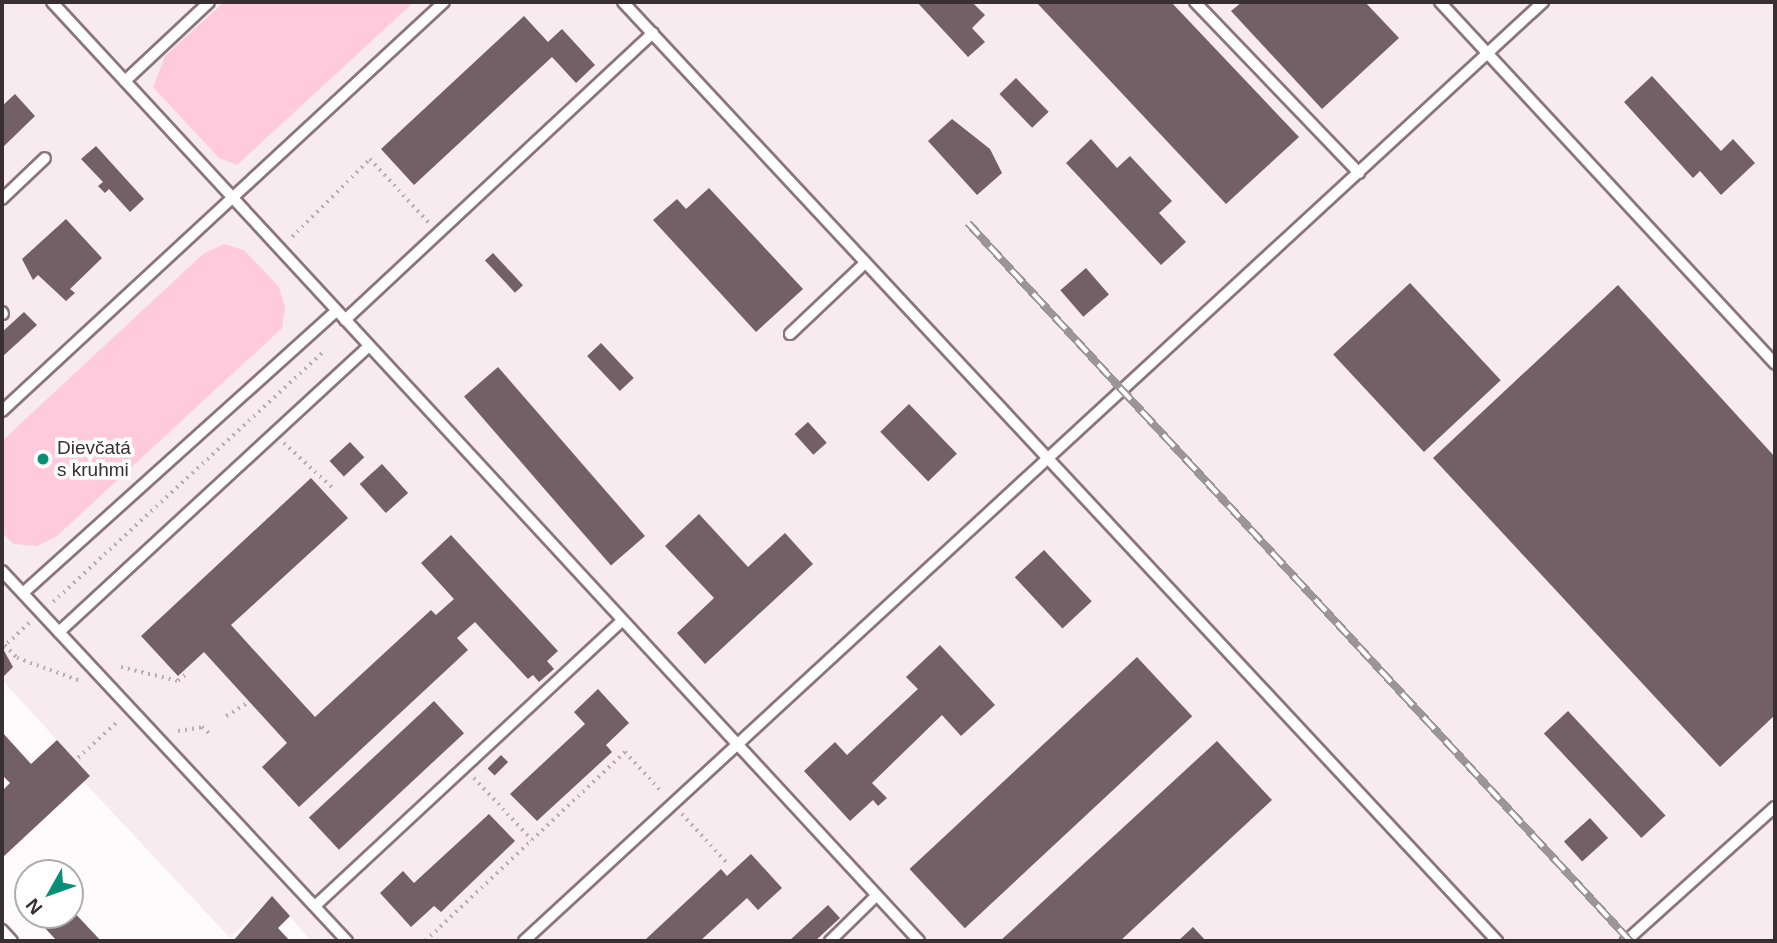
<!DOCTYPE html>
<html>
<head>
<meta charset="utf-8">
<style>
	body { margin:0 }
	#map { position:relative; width:1777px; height:943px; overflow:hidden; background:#fffafc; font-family:Arial,sans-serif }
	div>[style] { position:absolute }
	.built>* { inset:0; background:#f8ebef }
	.green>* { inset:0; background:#fecadc }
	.building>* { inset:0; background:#735f66; transform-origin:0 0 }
	.path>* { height:3.5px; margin-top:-1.75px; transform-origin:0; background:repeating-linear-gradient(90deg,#b6b0b2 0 2px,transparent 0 7px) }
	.roads { filter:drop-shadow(2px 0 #8a757c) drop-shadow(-2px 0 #8a757c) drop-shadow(0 2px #8a757c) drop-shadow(0 -2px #8a757c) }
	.service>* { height:10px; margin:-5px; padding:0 5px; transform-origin:5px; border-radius:5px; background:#fff }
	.rail>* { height:8px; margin-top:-4px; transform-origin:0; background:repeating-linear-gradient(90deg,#fff 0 16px,#9c9597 0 32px); box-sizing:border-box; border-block:2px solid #9c9597 }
	.dots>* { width:19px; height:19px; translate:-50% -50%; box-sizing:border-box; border:4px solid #fff; border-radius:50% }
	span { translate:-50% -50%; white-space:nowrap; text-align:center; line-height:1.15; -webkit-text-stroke:7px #fff; paint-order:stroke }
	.poi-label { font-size:19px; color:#382f32 }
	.left { translate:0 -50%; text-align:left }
	.frame { position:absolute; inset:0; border:4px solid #382f32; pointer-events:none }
	.north { position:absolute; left:14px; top:859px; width:70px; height:70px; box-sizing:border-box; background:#fff; border:2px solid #afacad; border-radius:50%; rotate:230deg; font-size:19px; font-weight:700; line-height:28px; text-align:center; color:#382f32 }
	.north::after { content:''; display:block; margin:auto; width:24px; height:32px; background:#088f77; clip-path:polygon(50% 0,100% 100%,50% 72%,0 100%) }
</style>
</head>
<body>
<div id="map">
	<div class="built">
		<i style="clip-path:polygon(2px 2px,1775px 2px,1775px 941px,311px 941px,272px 896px,230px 938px,84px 782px,90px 776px,2px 680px)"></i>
	</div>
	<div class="green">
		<i style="clip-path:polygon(224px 2px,414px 2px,237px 165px,219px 158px,153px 87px,165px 56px)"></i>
		<i style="clip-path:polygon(224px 244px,244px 250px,279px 287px,285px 308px,282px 328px,57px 536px,37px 546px,14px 544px,2px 533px,2px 441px,203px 254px)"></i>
	</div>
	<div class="building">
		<i style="clip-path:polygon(917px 2px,972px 2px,985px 15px,972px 28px,985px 42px,968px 57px)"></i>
		<i style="clip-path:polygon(1036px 2px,1171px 2px,1299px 137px,1226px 204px)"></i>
		<i style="clip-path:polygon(1242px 2px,1365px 2px,1399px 38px,1322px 109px,1231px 11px)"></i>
		<i style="clip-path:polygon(524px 16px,548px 42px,562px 29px,595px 65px,576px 83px,552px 57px,414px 185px,381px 149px)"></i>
		<i style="clip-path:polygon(1652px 76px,1721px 151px,1733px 139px,1755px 163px,1721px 195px,1700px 171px,1693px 178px,1624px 102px)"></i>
		<i style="left:1016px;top:78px;width:47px;height:23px;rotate:46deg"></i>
		<i style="clip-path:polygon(15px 94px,35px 116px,2px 148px,2px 106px)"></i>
		<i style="clip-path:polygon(952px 119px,990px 149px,1002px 173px,977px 195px,928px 141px)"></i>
		<i style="clip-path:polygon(1091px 139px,1117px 168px,1130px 156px,1172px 201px,1159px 213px,1186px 242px,1161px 265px,1066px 163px)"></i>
		<i style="clip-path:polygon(96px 146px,144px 199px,130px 212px,109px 189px,105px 193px,98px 186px,103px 182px,81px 159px)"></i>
		<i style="clip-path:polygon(709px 188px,803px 289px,756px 332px,653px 220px,677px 199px,686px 209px)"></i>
		<i style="clip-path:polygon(66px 219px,102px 258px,70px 289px,75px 293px,66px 301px,38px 275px,33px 280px,22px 259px)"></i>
		<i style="left:493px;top:253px;width:44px;height:11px;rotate:47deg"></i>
		<i style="left:1086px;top:268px;width:35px;height:34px;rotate:49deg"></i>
		<i style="left:1410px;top:283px;width:133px;height:105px;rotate:47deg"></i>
		<i style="clip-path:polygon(1618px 285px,1775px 457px,1775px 715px,1720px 767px,1433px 458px)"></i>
		<i style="clip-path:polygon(24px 312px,37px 325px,2px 357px,2px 332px)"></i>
		<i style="left:601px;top:343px;width:48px;height:19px;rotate:47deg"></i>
		<i style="left:498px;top:367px;width:224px;height:45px;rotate:49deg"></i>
		<i style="left:909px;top:404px;width:69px;height:40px;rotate:46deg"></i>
		<i style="left:808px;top:422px;width:28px;height:18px;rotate:48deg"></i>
		<i style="left:350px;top:442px;width:21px;height:28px;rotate:47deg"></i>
		<i style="left:382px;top:464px;width:39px;height:30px;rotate:48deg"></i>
		<i style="clip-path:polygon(311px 478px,348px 518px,231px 625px,315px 717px,431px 610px,436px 615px,454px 599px,421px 563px,451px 535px,558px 651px,547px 661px,554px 669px,539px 682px,533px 675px,528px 679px,475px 622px,457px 638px,468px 650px,299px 807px,262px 767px,287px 743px,204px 652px,178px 676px,141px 636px)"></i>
		<i style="clip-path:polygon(699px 514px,748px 567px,785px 533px,813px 564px,705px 664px,677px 633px,714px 598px,665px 546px)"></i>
		<i style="left:1044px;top:550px;width:70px;height:40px;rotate:47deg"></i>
		<i style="clip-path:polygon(940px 645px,995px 705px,961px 736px,942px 715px,872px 783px,887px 798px,878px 806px,873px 800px,850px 821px,804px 771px,835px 742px,847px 755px,918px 689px,906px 677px)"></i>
		<i style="clip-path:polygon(2px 647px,13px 667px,2px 678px)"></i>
		<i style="left:1137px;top:657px;width:81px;height:311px;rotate:47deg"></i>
		<i style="clip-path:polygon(598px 689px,629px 723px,606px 745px,612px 752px,537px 821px,510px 794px,585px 724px,574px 712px)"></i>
		<i style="left:434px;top:701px;width:44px;height:171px;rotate:47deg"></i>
		<i style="left:1568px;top:711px;width:143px;height:33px;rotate:47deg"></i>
		<i style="clip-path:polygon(2px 732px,31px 764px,57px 740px,90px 776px,2px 858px,2px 791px,10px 783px,2px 775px)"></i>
		<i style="clip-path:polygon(1217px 741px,1272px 800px,1120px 941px,1000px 941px)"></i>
		<i style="left:501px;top:755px;width:10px;height:19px;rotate:45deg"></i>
		<i style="clip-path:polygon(489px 814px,515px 841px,441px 912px,434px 906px,411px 927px,380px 893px,403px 871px,414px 883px)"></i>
		<i style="left:1590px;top:818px;width:27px;height:35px;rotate:48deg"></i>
		<i style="clip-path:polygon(751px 854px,782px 888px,758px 910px,747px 898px,700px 941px,646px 939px,721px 869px,727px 876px)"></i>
		<i style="clip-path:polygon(28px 883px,28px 910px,15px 895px)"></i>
		<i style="clip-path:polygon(272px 896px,290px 916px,278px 928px,290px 941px,233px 941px)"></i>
		<i style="clip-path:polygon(828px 905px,840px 918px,815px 941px,789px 941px)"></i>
		<i style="clip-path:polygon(70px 908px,101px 941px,57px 941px,33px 915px,70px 915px)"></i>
		<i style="clip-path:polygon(1193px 927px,1206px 941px,1178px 941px)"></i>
	</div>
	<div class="path">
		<i style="left:292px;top:237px;width:110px;rotate:-45deg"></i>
		<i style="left:370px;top:159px;width:87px;rotate:47.3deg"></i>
		<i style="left:284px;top:443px;width:69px;rotate:42.7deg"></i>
		<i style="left:53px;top:602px;width:371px;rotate:-42.8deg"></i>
		<i style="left:5px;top:645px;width:18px;rotate:47deg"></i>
		<i style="left:17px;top:658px;width:68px;rotate:19.8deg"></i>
		<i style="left:2px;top:648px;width:37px;rotate:-43deg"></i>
		<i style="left:121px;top:667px;width:59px;rotate:13.8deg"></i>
		<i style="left:178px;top:681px;width:12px;rotate:-42deg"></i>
		<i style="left:226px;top:716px;width:27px;rotate:-31deg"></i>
		<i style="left:178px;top:731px;width:24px;rotate:-9deg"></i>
		<i style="left:202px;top:727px;width:9px;rotate:41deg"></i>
		<i style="left:78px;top:758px;width:56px;rotate:-42.8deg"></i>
		<i style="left:474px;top:778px;width:85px;rotate:46.9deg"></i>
		<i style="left:682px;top:814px;width:69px;rotate:47.3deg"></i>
		<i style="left:425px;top:941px;width:275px;rotate:-43.4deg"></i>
		<i style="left:625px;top:752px;width:54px;rotate:47.2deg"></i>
	</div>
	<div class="roads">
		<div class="service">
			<i style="left:52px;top:2px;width:1278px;rotate:47.28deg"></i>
			<i style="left:623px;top:2px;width:1283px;rotate:47.05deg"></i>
			<i style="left:1195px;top:2px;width:237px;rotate:46.2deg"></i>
			<i style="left:1440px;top:2px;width:493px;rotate:47.2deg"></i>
			<i style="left:125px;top:81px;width:115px;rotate:-43.2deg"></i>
			<i style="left:2px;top:199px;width:59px;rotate:-43.6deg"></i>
			<i style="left:2px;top:312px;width:2px;rotate:63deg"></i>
			<i style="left:345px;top:320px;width:421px;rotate:-43deg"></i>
			<i style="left:790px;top:334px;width:103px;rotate:-43.4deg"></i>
			<i style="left:2px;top:411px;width:602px;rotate:-42.78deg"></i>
			<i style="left:2px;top:571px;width:506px;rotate:47deg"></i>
			<i style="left:23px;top:593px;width:421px;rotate:-42deg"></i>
			<i style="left:59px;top:632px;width:422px;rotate:-42.7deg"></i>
			<i style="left:315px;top:906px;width:419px;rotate:-42.9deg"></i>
			<i style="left:2px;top:930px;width:15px;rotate:48deg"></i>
			<i style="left:524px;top:941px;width:1386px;rotate:-42.66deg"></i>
			<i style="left:830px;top:941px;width:64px;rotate:-44.4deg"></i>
			<i style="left:1626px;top:941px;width:200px;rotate:-42deg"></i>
		</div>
	</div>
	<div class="rail">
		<i style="left:968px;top:223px;width:977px;rotate:47.32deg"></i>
	</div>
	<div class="dots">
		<i style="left:43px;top:459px;background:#088f77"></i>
	</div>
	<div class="poi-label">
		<span class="left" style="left:57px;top:459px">Dievčatá<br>s kruhmi</span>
	</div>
	<div class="frame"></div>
	<div class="north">N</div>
</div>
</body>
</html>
